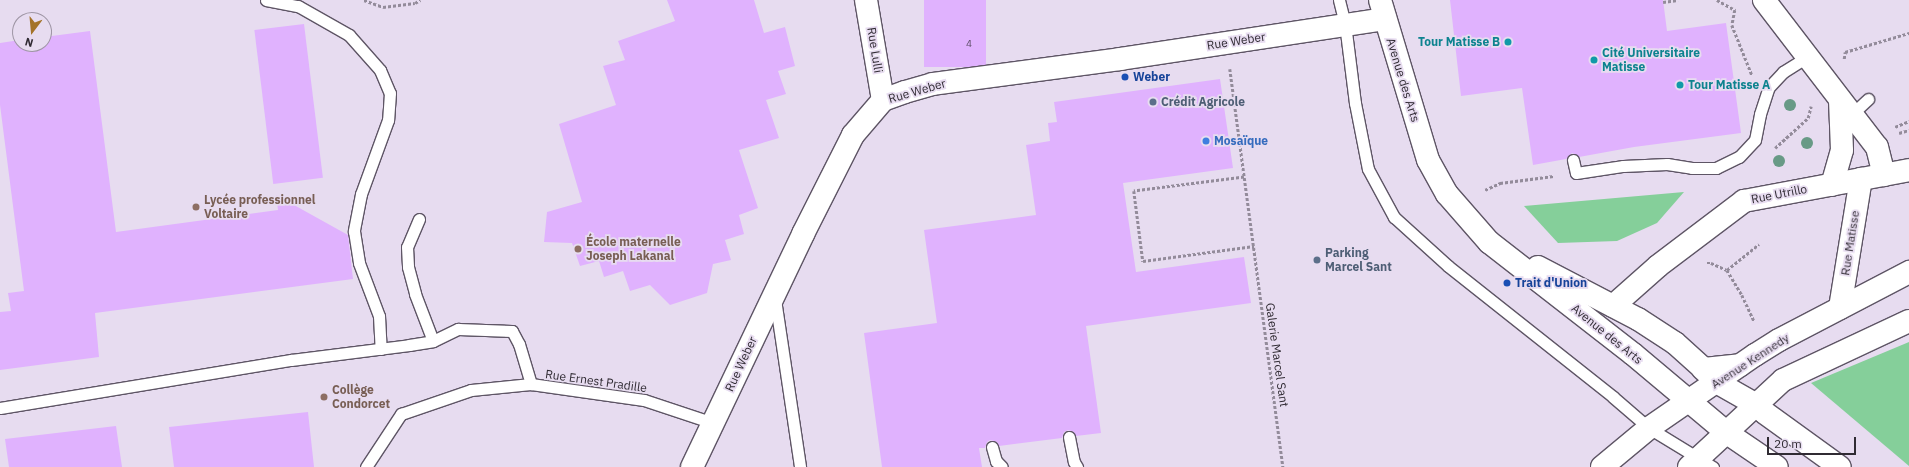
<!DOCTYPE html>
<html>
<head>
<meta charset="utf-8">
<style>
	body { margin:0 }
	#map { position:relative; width:1909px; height:467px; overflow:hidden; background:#e7dcf0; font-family:"IBM Plex Sans",sans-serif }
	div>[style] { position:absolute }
	.green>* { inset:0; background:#85cf9a }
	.building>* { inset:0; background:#e0b2fe; transform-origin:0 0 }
	.path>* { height:2.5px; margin-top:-1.25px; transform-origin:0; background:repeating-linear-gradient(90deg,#938b9a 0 3px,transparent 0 5px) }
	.roads { filter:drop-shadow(1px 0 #5e5565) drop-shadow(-1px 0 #5e5565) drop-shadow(0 1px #5e5565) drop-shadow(0 -1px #5e5565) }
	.lane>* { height:11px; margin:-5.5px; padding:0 5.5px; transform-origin:5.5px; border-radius:5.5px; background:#fff }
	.street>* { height:22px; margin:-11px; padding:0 11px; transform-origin:11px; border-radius:11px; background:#fff }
	.secondary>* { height:22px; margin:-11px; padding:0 11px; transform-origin:11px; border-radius:11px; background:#fff }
	.trees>* { width:12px; height:12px; margin:-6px; border-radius:50%; background:#689a86 }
	.dots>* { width:11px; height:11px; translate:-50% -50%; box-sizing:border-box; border:2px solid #e7dcf0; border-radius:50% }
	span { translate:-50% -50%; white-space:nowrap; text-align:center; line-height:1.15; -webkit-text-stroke:3.5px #e7dcf0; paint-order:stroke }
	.number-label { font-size:10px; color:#5c4d66 }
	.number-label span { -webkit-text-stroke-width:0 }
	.street-label { font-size:12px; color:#302b33 }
	.culture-label { font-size:12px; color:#0d838f; font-weight:700 }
	.right { translate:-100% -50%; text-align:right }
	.left { translate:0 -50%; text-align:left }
	.transit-label { font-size:12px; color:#164399; font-weight:700 }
	.service-label { font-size:12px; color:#4e5e75; font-weight:700 }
	.shop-label { font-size:12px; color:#366cbe; font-weight:700 }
	.education-label { font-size:12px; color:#785e54; font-weight:700 }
	.north { position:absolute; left:12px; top:12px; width:40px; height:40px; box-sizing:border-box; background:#e7dcf0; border:1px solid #9e95a4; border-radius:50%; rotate:196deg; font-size:11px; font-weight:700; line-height:16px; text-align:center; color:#302b33 }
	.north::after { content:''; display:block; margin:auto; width:14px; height:18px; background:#a47329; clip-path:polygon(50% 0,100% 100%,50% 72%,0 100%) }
	.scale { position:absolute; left:1767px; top:437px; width:89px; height:18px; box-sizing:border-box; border:2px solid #302b33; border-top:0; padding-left:5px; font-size:12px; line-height:14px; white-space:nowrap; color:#302b33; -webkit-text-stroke:3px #e7dcf0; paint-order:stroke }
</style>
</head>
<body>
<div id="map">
	<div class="green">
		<i style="clip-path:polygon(1684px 192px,1657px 223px,1617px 241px,1558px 243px,1524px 206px)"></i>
		<i style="clip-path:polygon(1909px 342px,1909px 466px,1811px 383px)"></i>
	</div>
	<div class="building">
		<i style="clip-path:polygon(667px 0,754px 0,764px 33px,785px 27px,795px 66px,778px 71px,786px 94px,766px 100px,779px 138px,739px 150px,758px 208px,739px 215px,744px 234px,725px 240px,731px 260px,713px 264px,707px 293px,670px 305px,650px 285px,630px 291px,623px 271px,604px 277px,599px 261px,580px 266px,572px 243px,544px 242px,547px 212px,582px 202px,559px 124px,616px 105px,603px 66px,625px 60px,618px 41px,675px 21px)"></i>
		<i style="left:924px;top:0;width:62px;height:67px"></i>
		<i style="clip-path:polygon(1450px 0,1663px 0,1667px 31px,1726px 23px,1741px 133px,1634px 147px,1579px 157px,1572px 153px,1566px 159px,1533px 165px,1522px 88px,1461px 96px)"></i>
		<i style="left:304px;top:24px;width:155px;height:50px;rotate:83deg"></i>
		<i style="clip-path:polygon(90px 31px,116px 232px,278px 210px,276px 195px,348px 235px,353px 279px,95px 313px,99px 357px,0 370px,0 312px,11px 311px,8px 293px,24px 291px,0 105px,0 43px,20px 40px,20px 44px,44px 44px,44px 37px)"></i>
		<i style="clip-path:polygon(1220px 79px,1233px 168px,1123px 183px,1136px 272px,1244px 257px,1251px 303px,1086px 326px,1101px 433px,1076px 436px,1074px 432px,1068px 430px,1064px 432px,1062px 438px,999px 446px,997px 442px,990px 440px,987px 442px,985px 448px,979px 448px,982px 467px,882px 467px,864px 333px,937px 323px,924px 230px,1036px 215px,1026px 145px,1050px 141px,1048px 123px,1057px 122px,1054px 102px)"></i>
		<i style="clip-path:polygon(308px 412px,314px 467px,174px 467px,169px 427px)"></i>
		<i style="clip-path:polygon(116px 426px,122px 467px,9px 467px,5px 439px)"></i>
	</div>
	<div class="path">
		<i style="left:364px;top:0;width:20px;rotate:20deg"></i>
		<i style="left:383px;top:7px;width:32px;rotate:-7deg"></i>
		<i style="left:415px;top:3px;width:6px;rotate:-31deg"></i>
		<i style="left:1717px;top:0;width:21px;rotate:29deg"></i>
		<i style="left:1735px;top:10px;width:15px;rotate:101deg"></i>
		<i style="left:1732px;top:25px;width:54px;rotate:68.2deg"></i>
		<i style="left:1663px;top:2px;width:15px;rotate:-8deg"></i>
		<i style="left:1844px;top:59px;width:7px;rotate:-82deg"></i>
		<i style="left:1845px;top:52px;width:67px;rotate:-16.5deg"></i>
		<i style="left:1230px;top:69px;width:402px;rotate:82.4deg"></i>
		<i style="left:1895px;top:127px;width:15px;rotate:-23deg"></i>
		<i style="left:1899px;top:133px;width:10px;rotate:-17deg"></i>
		<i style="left:1775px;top:148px;width:45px;rotate:-42.3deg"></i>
		<i style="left:1808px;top:118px;width:12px;rotate:-76deg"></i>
		<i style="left:1244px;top:177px;width:111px;rotate:172.7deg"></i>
		<i style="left:1134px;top:191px;width:71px;rotate:82.7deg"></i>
		<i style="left:1143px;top:261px;width:112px;rotate:-7.7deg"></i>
		<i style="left:1485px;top:190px;width:17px;rotate:-25deg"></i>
		<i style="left:1500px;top:183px;width:54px;rotate:-7.4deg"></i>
		<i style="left:1707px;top:263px;width:4px"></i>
		<i style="left:1711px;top:263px;width:17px;rotate:24deg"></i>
		<i style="left:1727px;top:270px;width:29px;rotate:59deg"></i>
		<i style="left:1742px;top:295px;width:29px;rotate:65deg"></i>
		<i style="left:1727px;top:270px;width:41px;rotate:-39.1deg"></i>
	</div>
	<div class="roads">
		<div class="lane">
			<i style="left:266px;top:0;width:33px;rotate:11deg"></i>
			<i style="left:298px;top:6px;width:59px;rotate:29.6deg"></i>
			<i style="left:349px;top:35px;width:47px;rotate:48.5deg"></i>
			<i style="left:380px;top:70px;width:25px;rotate:67deg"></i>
			<i style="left:390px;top:93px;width:27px;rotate:94deg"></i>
			<i style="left:388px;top:120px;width:79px;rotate:110deg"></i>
			<i style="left:361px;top:194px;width:38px;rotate:101deg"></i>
			<i style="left:354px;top:231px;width:32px;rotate:81deg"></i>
			<i style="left:359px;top:263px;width:57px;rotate:69.3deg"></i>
			<i style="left:379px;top:316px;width:33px;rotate:87deg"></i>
			<i style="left:1339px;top:0;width:25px;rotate:76deg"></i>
			<i style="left:1345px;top:24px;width:80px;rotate:82.8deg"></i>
			<i style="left:1355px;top:103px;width:67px;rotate:78.9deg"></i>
			<i style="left:1368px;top:169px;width:55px;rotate:61.6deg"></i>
			<i style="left:1394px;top:217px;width:73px;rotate:42.2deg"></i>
			<i style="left:1448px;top:266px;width:211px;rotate:38.4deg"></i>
			<i style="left:1613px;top:397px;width:48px;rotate:40.7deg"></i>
			<i style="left:1649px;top:428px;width:75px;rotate:31.4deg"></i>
			<i style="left:1852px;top:114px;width:22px;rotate:-43deg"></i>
			<i style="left:1573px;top:160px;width:13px;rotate:77deg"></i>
			<i style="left:1576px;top:173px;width:48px;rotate:-8.5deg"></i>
			<i style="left:1623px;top:166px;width:44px;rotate:-2.6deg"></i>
			<i style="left:1667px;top:164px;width:25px;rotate:9deg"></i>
			<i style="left:1692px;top:168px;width:24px"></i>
			<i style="left:1716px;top:168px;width:25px;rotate:-26deg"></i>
			<i style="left:1739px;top:157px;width:23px;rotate:-47deg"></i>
			<i style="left:1755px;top:140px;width:26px;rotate:-79deg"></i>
			<i style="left:1760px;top:114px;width:28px;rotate:-72deg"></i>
			<i style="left:1769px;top:87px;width:21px;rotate:-47deg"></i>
			<i style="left:1783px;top:72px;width:28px;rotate:-32deg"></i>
			<i style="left:419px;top:219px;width:30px;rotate:113deg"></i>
			<i style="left:407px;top:247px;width:20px;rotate:87deg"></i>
			<i style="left:408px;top:267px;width:28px;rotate:75deg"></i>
			<i style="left:415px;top:294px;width:50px;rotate:69deg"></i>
			<i style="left:775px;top:299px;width:170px;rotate:81.5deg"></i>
			<i style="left:0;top:408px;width:295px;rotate:-9.4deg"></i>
			<i style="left:291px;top:360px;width:119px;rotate:-7.2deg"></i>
			<i style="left:409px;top:345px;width:24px;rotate:-9deg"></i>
			<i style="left:433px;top:341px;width:28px;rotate:-26deg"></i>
			<i style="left:458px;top:329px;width:54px;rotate:2.1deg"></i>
			<i style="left:512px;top:331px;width:15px;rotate:62deg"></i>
			<i style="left:519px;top:344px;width:42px;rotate:73.3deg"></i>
			<i style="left:1069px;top:437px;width:25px;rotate:79deg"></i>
			<i style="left:1074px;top:462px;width:6px;rotate:59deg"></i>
			<i style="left:992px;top:447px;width:15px;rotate:74deg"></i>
			<i style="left:996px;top:461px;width:8px;rotate:45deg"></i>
			<i style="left:366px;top:467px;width:64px;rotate:-56.6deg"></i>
			<i style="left:401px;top:414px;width:74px;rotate:-18.9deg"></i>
			<i style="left:471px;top:390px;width:60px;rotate:-5.7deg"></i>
			<i style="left:531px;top:384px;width:114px;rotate:8.1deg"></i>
			<i style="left:644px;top:400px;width:73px;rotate:18.4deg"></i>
		</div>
		<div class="street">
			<i style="left:866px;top:0;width:101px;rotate:80.4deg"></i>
			<i style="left:1380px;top:0;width:167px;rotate:73.3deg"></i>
			<i style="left:1428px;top:160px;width:39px;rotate:61deg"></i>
			<i style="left:1447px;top:194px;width:64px;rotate:48.8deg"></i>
			<i style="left:1489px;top:242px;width:182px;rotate:37.9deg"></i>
			<i style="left:1633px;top:354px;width:123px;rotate:40deg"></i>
			<i style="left:1727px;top:433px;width:60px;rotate:34.2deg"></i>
			<i style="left:1764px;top:0;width:185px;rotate:52.5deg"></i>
			<i style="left:1877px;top:147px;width:29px;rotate:76deg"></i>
			<i style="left:1832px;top:185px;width:36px;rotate:-74deg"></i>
			<i style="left:1842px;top:150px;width:50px;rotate:-92.3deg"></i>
			<i style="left:1538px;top:267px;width:113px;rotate:27.5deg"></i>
			<i style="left:1638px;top:319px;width:44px;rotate:33deg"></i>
			<i style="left:1675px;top:343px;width:39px;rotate:42deg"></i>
			<i style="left:1704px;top:369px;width:36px;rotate:-6deg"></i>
			<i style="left:1613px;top:306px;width:60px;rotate:-41.6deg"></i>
			<i style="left:1658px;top:266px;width:108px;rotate:-37.1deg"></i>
			<i style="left:1744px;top:201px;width:168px;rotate:-10.6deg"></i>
			<i style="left:1840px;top:308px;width:131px;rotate:-80.8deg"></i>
			<i style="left:1703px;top:369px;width:21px;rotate:43deg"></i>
			<i style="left:1718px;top:383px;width:43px;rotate:29.6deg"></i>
			<i style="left:1755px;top:404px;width:13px;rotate:42deg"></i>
			<i style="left:1765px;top:413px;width:92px;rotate:35.8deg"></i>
			<i style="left:692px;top:467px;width:258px;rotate:-64.5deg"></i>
			<i style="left:803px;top:234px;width:111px;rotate:-63.2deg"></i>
			<i style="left:853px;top:135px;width:46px;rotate:-49.4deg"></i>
			<i style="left:883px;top:100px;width:23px;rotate:-20deg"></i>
			<i style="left:905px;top:92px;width:29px;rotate:-16deg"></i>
			<i style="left:933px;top:84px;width:189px;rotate:-7.6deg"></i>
			<i style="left:1120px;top:59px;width:268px;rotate:-8.6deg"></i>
		</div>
		<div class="secondary">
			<i style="left:1602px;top:467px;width:61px;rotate:-39.7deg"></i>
			<i style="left:1649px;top:428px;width:129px;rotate:-34.6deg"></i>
			<i style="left:1755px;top:355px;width:28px;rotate:-32deg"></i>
			<i style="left:1779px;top:340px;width:147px;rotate:-27.6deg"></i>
			<i style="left:1689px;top:467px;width:128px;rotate:-42.8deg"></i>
			<i style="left:1783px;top:380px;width:139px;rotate:-25.1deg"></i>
		</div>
	</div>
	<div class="trees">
		<i style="left:1790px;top:105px"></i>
		<i style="left:1807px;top:143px"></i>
		<i style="left:1779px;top:161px"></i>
	</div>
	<div class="dots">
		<i style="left:1508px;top:42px;background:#0f9aa8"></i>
		<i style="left:1594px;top:60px;background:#0f9aa8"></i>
		<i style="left:1125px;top:77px;background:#1a4fb4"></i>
		<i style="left:1680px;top:85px;background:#0f9aa8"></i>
		<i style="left:1153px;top:102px;background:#5c6f8a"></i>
		<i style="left:1206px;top:141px;background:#3f7fe0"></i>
		<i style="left:196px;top:207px;background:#8d6e63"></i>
		<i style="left:578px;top:249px;background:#8d6e63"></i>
		<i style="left:1317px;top:260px;background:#5c6f8a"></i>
		<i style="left:1507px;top:283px;background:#1a4fb4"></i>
		<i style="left:324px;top:397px;background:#8d6e63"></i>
	</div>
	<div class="number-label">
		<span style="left:969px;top:44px">4</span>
	</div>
	<div class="street-label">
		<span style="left:1236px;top:41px;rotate:-9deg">Rue Weber</span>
		<span style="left:875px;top:50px;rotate:81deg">Rue Lulli</span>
		<span style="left:1403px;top:80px;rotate:73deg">Avenue des Arts</span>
		<span style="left:917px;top:91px;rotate:-16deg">Rue Weber</span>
		<span style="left:1779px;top:194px;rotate:-11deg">Rue Utrillo</span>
		<span style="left:1850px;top:243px;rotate:-81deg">Rue Matisse</span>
		<span style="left:1607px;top:334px;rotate:39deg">Avenue des Arts</span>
		<span style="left:1277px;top:355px;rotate:82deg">Galerie Marcel Sant</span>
		<span style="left:1750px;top:361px;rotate:-33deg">Avenue Kennedy</span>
		<span style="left:741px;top:364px;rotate:-65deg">Rue Weber</span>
		<span style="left:596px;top:381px;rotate:8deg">Rue Ernest Pradille</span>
	</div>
	<div class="culture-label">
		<span class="right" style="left:1500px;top:42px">Tour Matisse B</span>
		<span class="left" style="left:1602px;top:60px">Cité Universitaire<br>Matisse</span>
		<span class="left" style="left:1688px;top:85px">Tour Matisse A</span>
	</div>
	<div class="transit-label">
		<span class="left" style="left:1133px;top:77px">Weber</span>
		<span class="left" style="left:1515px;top:283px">Trait d'Union</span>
	</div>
	<div class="service-label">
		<span class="left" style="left:1161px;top:102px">Crédit Agricole</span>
		<span class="left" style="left:1325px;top:260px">Parking<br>Marcel Sant</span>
	</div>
	<div class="shop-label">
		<span class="left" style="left:1214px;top:141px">Mosaïque</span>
	</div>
	<div class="education-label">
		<span class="left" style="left:204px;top:207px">Lycée professionnel<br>Voltaire</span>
		<span class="left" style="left:586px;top:249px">École maternelle<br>Joseph Lakanal</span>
		<span class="left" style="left:332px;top:397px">Collège<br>Condorcet</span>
	</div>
	<div class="north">N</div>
	<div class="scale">20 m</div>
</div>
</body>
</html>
